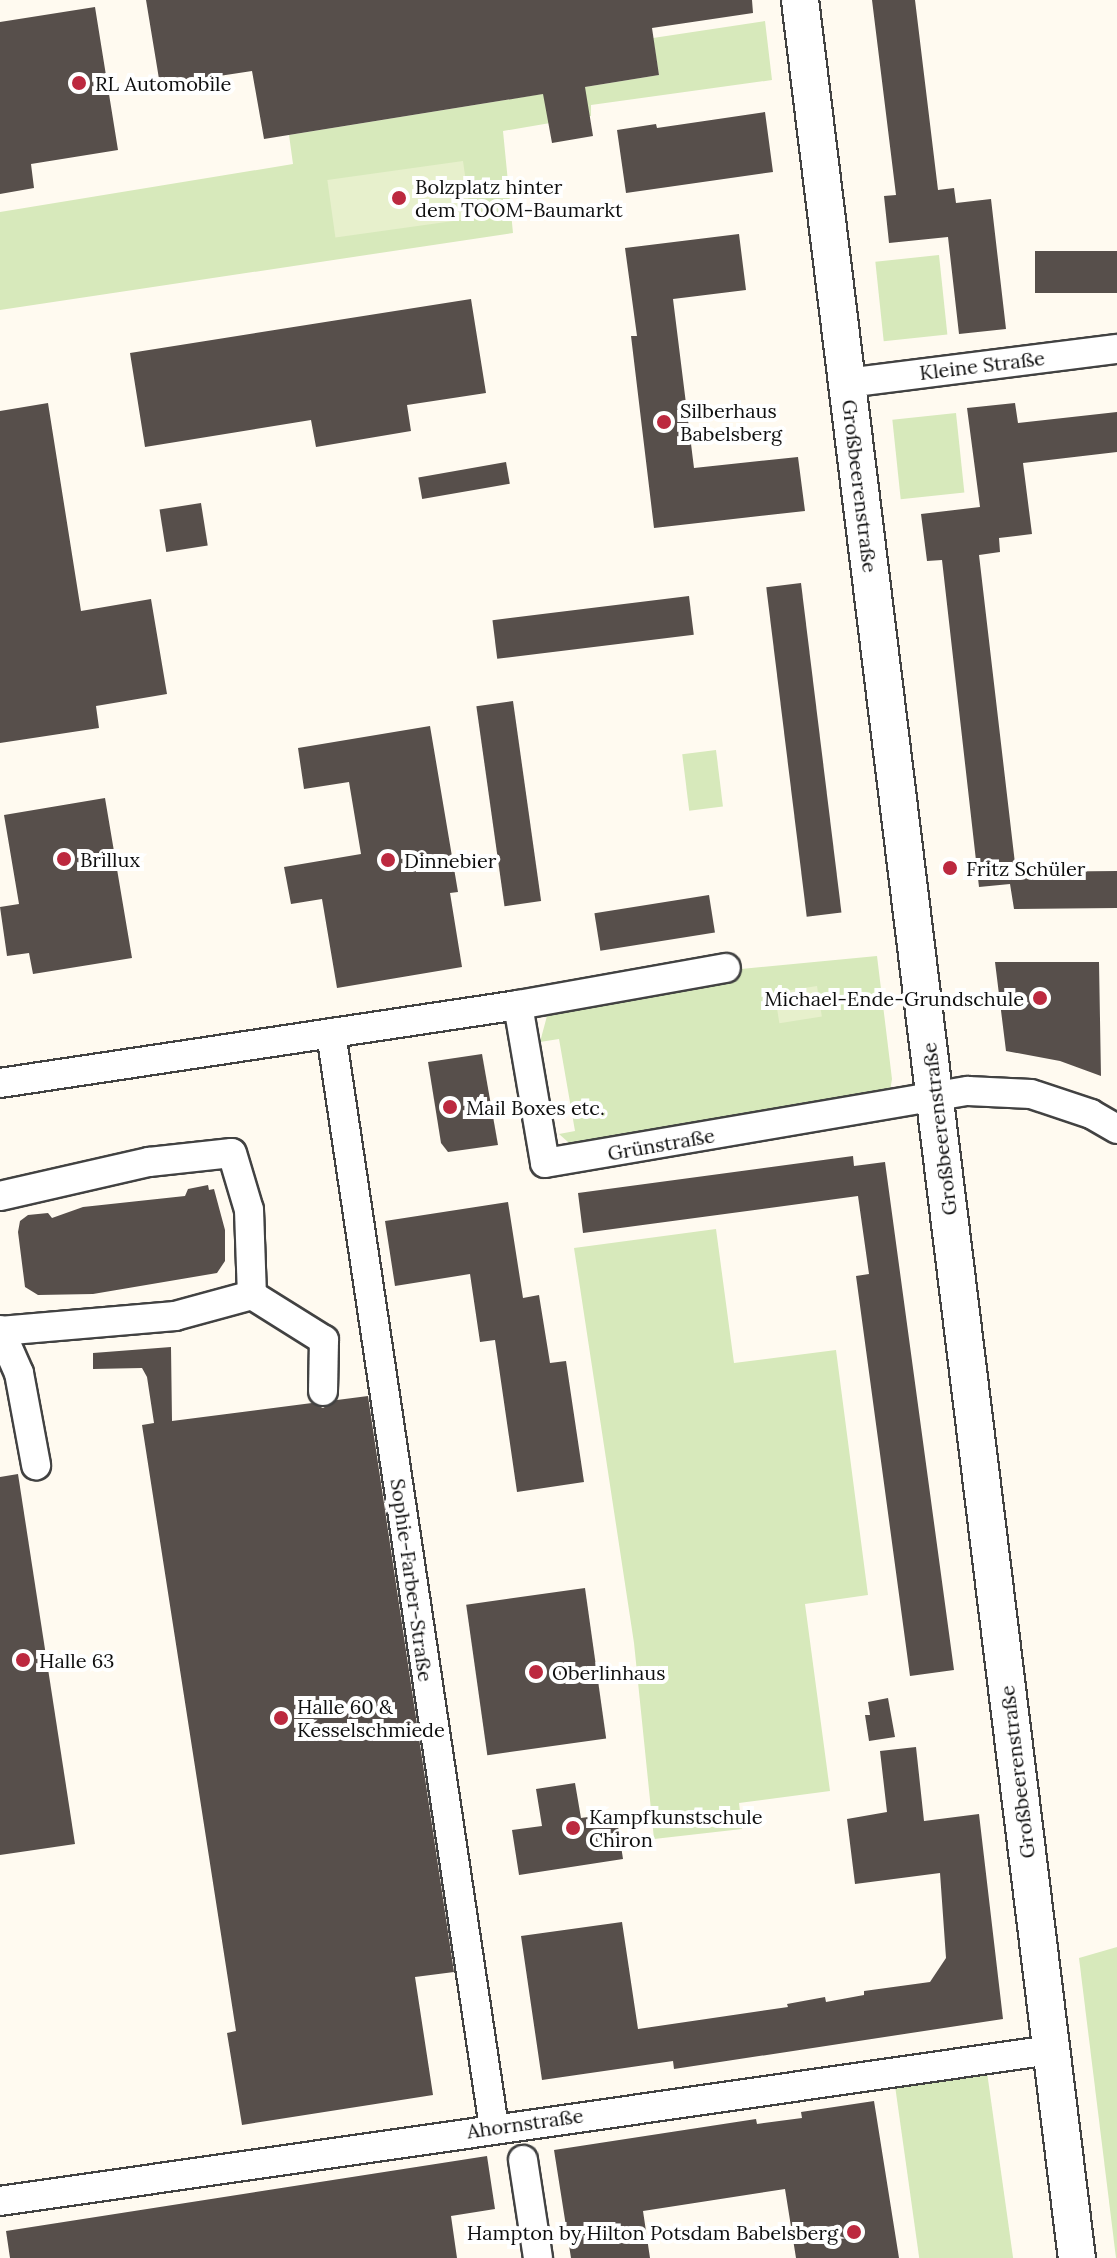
<!DOCTYPE html>
<html>
<head>
<meta charset="utf-8">
<style>
	body { margin:0 }
	#map { position:relative; width:1117px; height:2258px; overflow:hidden; background:#fffaf0; font-family:Lora,serif }
	div>[style] { position:absolute }
	.green>* { inset:0; background:#d7e9bb; transform-origin:0 0 }
	.pitch>* { inset:0; background:#e7f0cc; transform-origin:0 0 }
	.building>* { inset:0; background:#574f4b; transform-origin:0 0 }
	.roads { filter:drop-shadow(2px 0 #424242) drop-shadow(-2px 0 #424242) drop-shadow(0 2px #424242) drop-shadow(0 -2px #424242) }
	.minor>* { height:28px; margin:-14px; padding:0 14px; transform-origin:14px; border-radius:14px; background:#fff }
	.tertiary>* { height:36px; margin:-18px; padding:0 18px; transform-origin:18px; border-radius:18px; background:#fff }
	.dots>* { width:22px; height:22px; translate:-50% -50%; box-sizing:border-box; border:4px solid #fff; border-radius:50% }
	span { translate:-50% -50%; white-space:nowrap; text-align:center; line-height:1.15; -webkit-text-stroke:8px #fff; paint-order:stroke }
	.poi-label { font-size:20px; color:#0f0f0f }
	.left { translate:0 -50%; text-align:left }
	.right { translate:-100% -50%; text-align:right }
	.street-label { font-size:20px; color:#0f0f0f }
</style>
</head>
<body>
<div id="map">
	<div class="green">
		<i style="clip-path:polygon(765px 21px,772px 80px,591px 105px,591px 116px,503px 131px,513px 233px,0 310px,0 212px,293px 164px,289px 135px,659px 75px,653px 38px)"></i>
		<i style="left:939px;top:255px;width:80px;height:64px;rotate:84deg"></i>
		<i style="left:956px;top:413px;width:80px;height:64px;rotate:84deg"></i>
		<i style="left:716px;top:750px;width:57px;height:34px;rotate:83deg"></i>
		<i style="clip-path:polygon(877px 956px,892px 1079px,889px 1097px,578px 1144px,568px 1142px,559px 1134px,575px 1131px,559px 1039px,540px 1042px,547px 1016px,558px 1008px,573px 1002px,741px 969px)"></i>
		<i style="clip-path:polygon(716px 1229px,734px 1363px,836px 1350px,868px 1595px,805px 1604px,830px 1791px,739px 1803px,742px 1829px,654px 1839px,634px 1643px,574px 1248px)"></i>
		<i style="clip-path:polygon(1117px 1947px,1117px 2258px,1116px 2258px,1079px 1958px)"></i>
		<i style="left:987px;top:2072px;width:188px;height:93px;rotate:82deg"></i>
	</div>
	<div class="pitch">
		<i style="left:463px;top:161px;width:58px;height:137px;rotate:82deg"></i>
		<i style="left:817px;top:986px;width:31px;height:43px;rotate:81deg"></i>
	</div>
	<div class="building">
		<i style="clip-path:polygon(146px 0,752px 0,753px 13px,652px 28px,659px 75px,585px 87px,593px 136px,552px 143px,543px 94px,264px 139px,252px 71px,160px 85px)"></i>
		<i style="clip-path:polygon(872px 0,915px 0,938px 190px,954px 188px,956px 203px,991px 199px,1006px 329px,959px 334px,948px 237px,889px 243px,884px 196px,896px 195px)"></i>
		<i style="clip-path:polygon(95px 7px,118px 150px,31px 164px,34px 188px,0 194px,0 22px)"></i>
		<i style="clip-path:polygon(765px 112px,773px 172px,626px 193px,617px 130px,656px 124px,657px 128px)"></i>
		<i style="clip-path:polygon(739px 234px,746px 290px,673px 299px,694px 468px,798px 457px,805px 511px,654px 528px,631px 336px,637px 336px,625px 248px)"></i>
		<i style="left:1117px;top:251px;width:42px;height:82px;rotate:90deg"></i>
		<i style="clip-path:polygon(471px 299px,486px 393px,407px 405px,411px 431px,316px 447px,311px 420px,145px 447px,130px 353px)"></i>
		<i style="clip-path:polygon(48px 403px,81px 611px,151px 599px,167px 694px,96px 706px,99px 728px,0 743px,0 411px)"></i>
		<i style="clip-path:polygon(1015px 403px,1018px 423px,1117px 412px,1117px 452px,1023px 463px,1032px 534px,999px 538px,1000px 552px,979px 555px,1016px 872px,1117px 871px,1117px 908px,1014px 909px,1010px 884px,979px 887px,942px 560px,927px 561px,921px 514px,980px 507px,967px 408px)"></i>
		<i style="left:506px;top:462px;width:22px;height:89px;rotate:80deg"></i>
		<i style="left:201px;top:503px;width:43px;height:42px;rotate:81deg"></i>
		<i style="left:801px;top:583px;width:332px;height:35px;rotate:83deg"></i>
		<i style="left:689px;top:596px;width:39px;height:198px;rotate:83deg"></i>
		<i style="left:513px;top:701px;width:202px;height:37px;rotate:82deg"></i>
		<i style="clip-path:polygon(430px 726px,458px 892px,450px 893px,462px 967px,337px 988px,322px 899px,291px 904px,284px 867px,361px 854px,349px 782px,304px 789px,298px 748px)"></i>
		<i style="clip-path:polygon(105px 798px,132px 958px,33px 974px,29px 953px,7px 956px,0 907px,19px 904px,4px 815px)"></i>
		<i style="left:709px;top:895px;width:38px;height:116px;rotate:81deg"></i>
		<i style="clip-path:polygon(995px 962px,1099px 962px,1101px 1076px,1060px 1061px,1006px 1051px)"></i>
		<i style="clip-path:polygon(482px 1054px,498px 1145px,448px 1152px,441px 1143px,428px 1062px)"></i>
		<i style="clip-path:polygon(853px 1156px,854px 1166px,885px 1162px,954px 1670px,910px 1676px,856px 1276px,869px 1274px,858px 1196px,583px 1233px,578px 1193px)"></i>
		<i style="clip-path:polygon(208px 1185px,209px 1190px,214px 1189px,225px 1230px,225px 1261px,217px 1273px,93px 1294px,38px 1295px,25px 1287px,18px 1232px,20px 1221px,28px 1215px,48px 1213px,52px 1218px,83px 1207px,185px 1196px,188px 1189px)"></i>
		<i style="clip-path:polygon(508px 1202px,523px 1298px,539px 1295px,550px 1363px,566px 1361px,584px 1482px,517px 1492px,495px 1340px,480px 1342px,470px 1274px,395px 1286px,385px 1221px)"></i>
		<i style="clip-path:polygon(171px 1347px,172px 1421px,312px 1403px,323px 1408px,337px 1400px,368px 1396px,454px 1972px,415px 1977px,433px 2095px,242px 2125px,227px 2033px,236px 2031px,142px 1425px,154px 1423px,147px 1377px,142px 1368px,93px 1369px,93px 1353px)"></i>
		<i style="clip-path:polygon(18px 1474px,75px 1844px,0 1855px,0 1477px)"></i>
		<i style="left:585px;top:1588px;width:152px;height:120px;rotate:82deg"></i>
		<i style="clip-path:polygon(888px 1698px,895px 1737px,869px 1741px,865px 1715px,870px 1715px,868px 1702px)"></i>
		<i style="clip-path:polygon(916px 1747px,924px 1821px,979px 1814px,1003px 2019px,674px 2069px,673px 2061px,542px 2080px,521px 1936px,622px 1922px,638px 2029px,788px 2007px,787px 2004px,825px 1997px,826px 2002px,864px 1995px,864px 1991px,930px 1982px,946px 1958px,940px 1873px,855px 1884px,847px 1819px,887px 1812px,880px 1751px)"></i>
		<i style="clip-path:polygon(575px 1783px,581px 1818px,616px 1813px,623px 1859px,519px 1875px,512px 1830px,542px 1826px,536px 1789px)"></i>
		<i style="clip-path:polygon(874px 2101px,899px 2258px,796px 2258px,785px 2189px,643px 2211px,650px 2258px,571px 2258px,554px 2150px,756px 2119px,757px 2124px,802px 2118px,801px 2112px)"></i>
		<i style="clip-path:polygon(487px 2156px,495px 2209px,451px 2216px,457px 2258px,10px 2258px,6px 2231px)"></i>
	</div>
	<div class="roads">
		<div class="minor">
			<i style="left:847px;top:383px;width:272px;rotate:-7.2deg"></i>
			<i style="left:518px;top:1005px;width:160px;rotate:80.3deg"></i>
			<i style="left:545px;top:1163px;width:429px;rotate:-9.7deg"></i>
			<i style="left:968px;top:1091px;width:63px;rotate:2.7deg"></i>
			<i style="left:1031px;top:1094px;width:63px;rotate:18.4deg"></i>
			<i style="left:1091px;top:1114px;width:30px;rotate:30deg"></i>
			<i style="left:331px;top:1033px;width:1107px;rotate:81.53deg"></i>
			<i style="left:0;top:1083px;width:524px;rotate:-8.56deg"></i>
			<i style="left:518px;top:1005px;width:211px;rotate:-10.1deg"></i>
			<i style="left:0;top:1196px;width:153px;rotate:-12.9deg"></i>
			<i style="left:149px;top:1162px;width:83px;rotate:-6.2deg"></i>
			<i style="left:232px;top:1153px;width:59px;rotate:73.4deg"></i>
			<i style="left:249px;top:1210px;width:85px;rotate:88deg"></i>
			<i style="left:0;top:1330px;width:47px;rotate:66.2deg"></i>
			<i style="left:19px;top:1373px;width:94px;rotate:79.5deg"></i>
			<i style="left:0;top:1331px;width:176px;rotate:-4.9deg"></i>
			<i style="left:175px;top:1316px;width:80px;rotate:-15.3deg"></i>
			<i style="left:252px;top:1295px;width:85px;rotate:32deg"></i>
			<i style="left:324px;top:1340px;width:51px;rotate:91.1deg"></i>
			<i style="left:523px;top:2160px;width:99px;rotate:81.3deg"></i>
			<i style="left:0;top:2201px;width:1062px;rotate:-8.18deg"></i>
		</div>
		<div class="tertiary">
			<i style="left:800px;top:0;width:2275px;rotate:83.01deg"></i>
		</div>
	</div>
	<div class="dots">
		<i style="left:79px;top:83px;background:#bc293f"></i>
		<i style="left:399px;top:198px;background:#bc293f"></i>
		<i style="left:664px;top:422px;background:#bc293f"></i>
		<i style="left:64px;top:859px;background:#bc293f"></i>
		<i style="left:388px;top:860px;background:#bc293f"></i>
		<i style="left:950px;top:868px;background:#bc293f"></i>
		<i style="left:1040px;top:998px;background:#bc293f"></i>
		<i style="left:450px;top:1107px;background:#bc293f"></i>
		<i style="left:23px;top:1660px;background:#bc293f"></i>
		<i style="left:536px;top:1672px;background:#bc293f"></i>
		<i style="left:281px;top:1718px;background:#bc293f"></i>
		<i style="left:573px;top:1828px;background:#bc293f"></i>
		<i style="left:854px;top:2232px;background:#bc293f"></i>
	</div>
	<div class="poi-label">
		<span class="left" style="left:95px;top:83px">RL Automobile</span>
		<span class="left" style="left:415px;top:198px">Bolzplatz hinter<br>dem TOOM-Baumarkt</span>
		<span class="left" style="left:680px;top:422px">Silberhaus<br>Babelsberg</span>
		<span class="left" style="left:80px;top:859px">Brillux</span>
		<span class="left" style="left:404px;top:860px">Dinnebier</span>
		<span class="left" style="left:966px;top:868px">Fritz Schüler</span>
		<span class="right" style="left:1024px;top:998px">Michael-Ende-Grundschule</span>
		<span class="left" style="left:466px;top:1107px">Mail Boxes etc.</span>
		<span class="left" style="left:39px;top:1660px">Halle 63</span>
		<span class="left" style="left:552px;top:1672px">Oberlinhaus</span>
		<span class="left" style="left:297px;top:1718px">Halle 60 &amp;<br>Kesselschmiede</span>
		<span class="left" style="left:589px;top:1828px">Kampfkunstschule<br>Chiron</span>
		<span class="right" style="left:838px;top:2232px">Hampton by Hilton Potsdam Babelsberg</span>
	</div>
	<div class="street-label">
		<span style="left:982px;top:365px;rotate:-7deg">Kleine Straße</span>
		<span style="left:860px;top:486px;rotate:83deg">Großbeerenstraße</span>
		<span style="left:939px;top:1129px;rotate:-97deg">Großbeerenstraße</span>
		<span style="left:661px;top:1144px;rotate:-10deg">Grünstraße</span>
		<span style="left:412px;top:1580px;rotate:82deg">Sophie-Farber-Straße</span>
		<span style="left:1017px;top:1772px;rotate:-97deg">Großbeerenstraße</span>
		<span style="left:525px;top:2123px;rotate:-8deg">Ahornstraße</span>
	</div>
</div>
</body>
</html>
